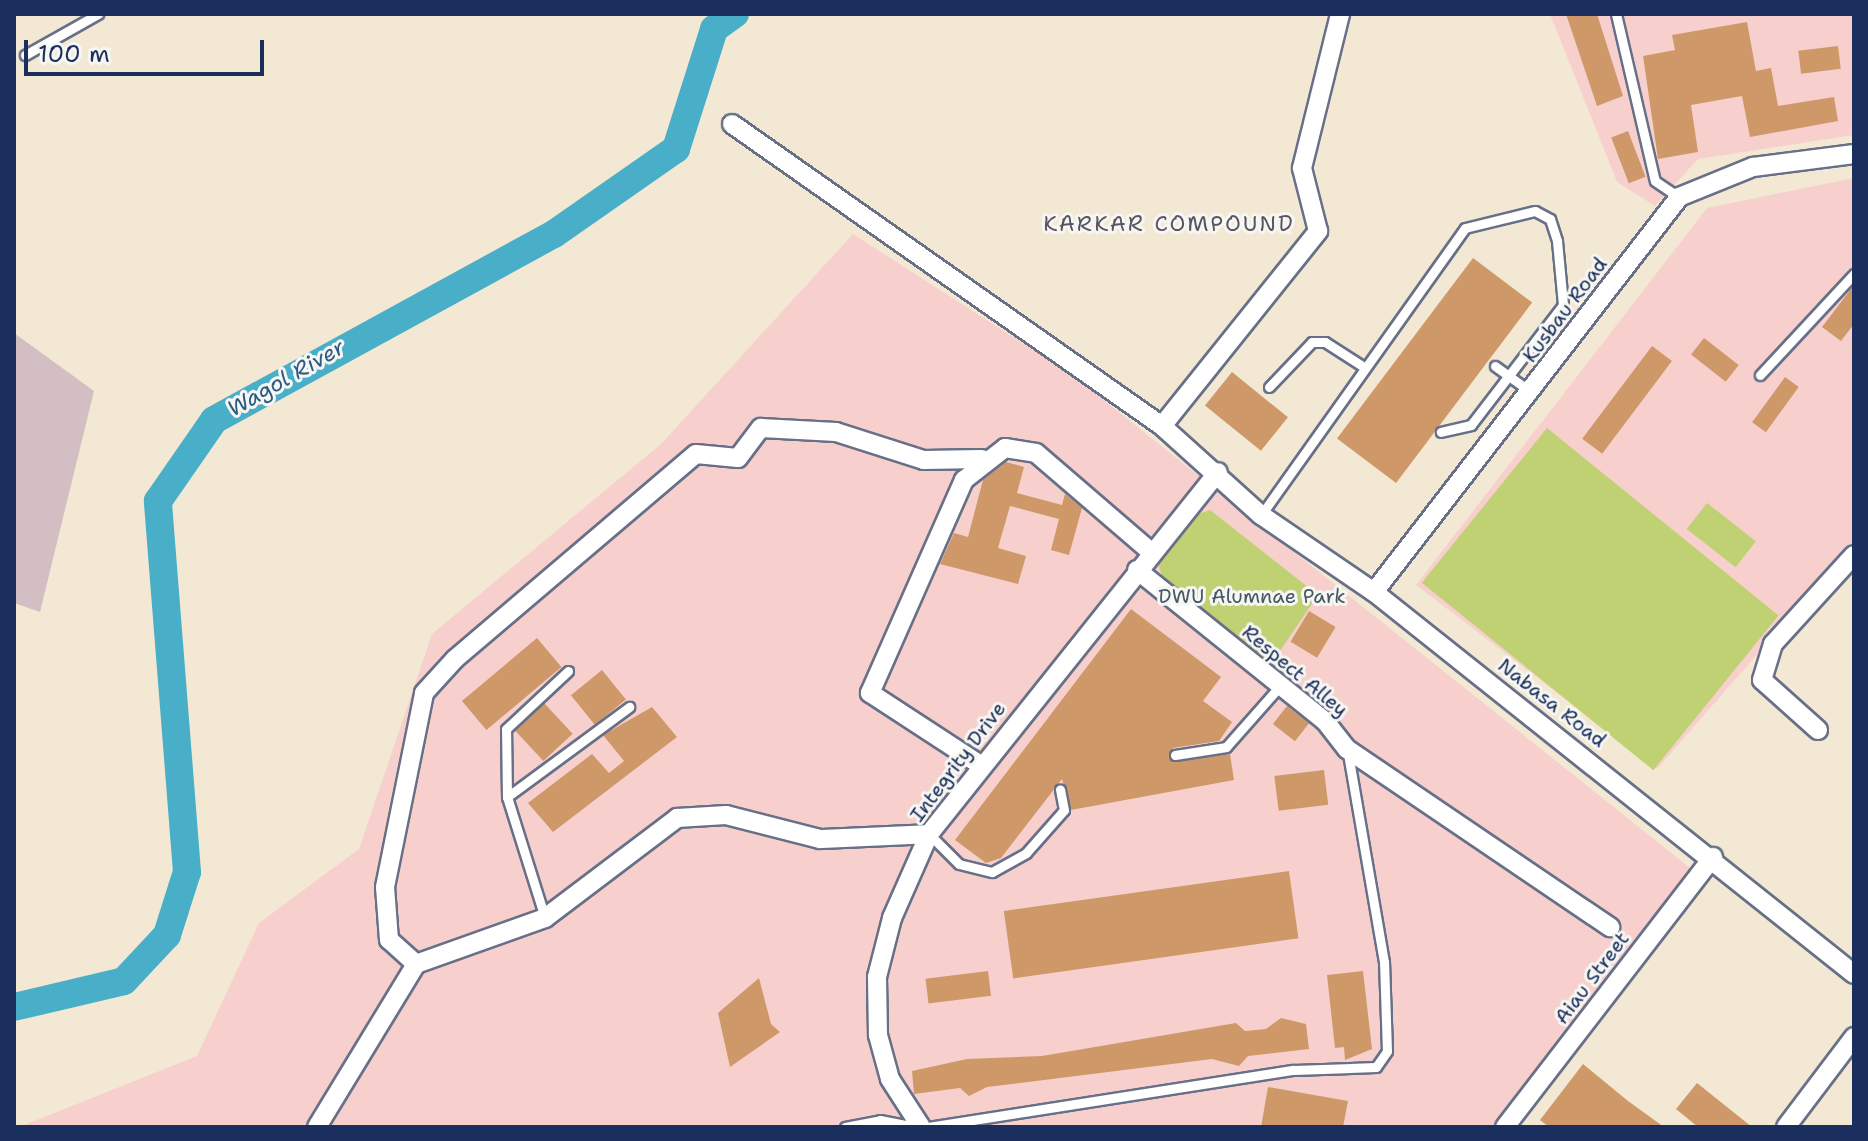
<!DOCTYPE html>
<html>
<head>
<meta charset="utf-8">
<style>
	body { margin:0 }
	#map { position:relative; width:1868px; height:1141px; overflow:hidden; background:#f3e8d4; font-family:"Shantell Sans",sans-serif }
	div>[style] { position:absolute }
	.built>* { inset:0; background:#f7d0cd }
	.industrial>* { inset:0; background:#d2bec3 }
	.green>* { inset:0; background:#c0d174; transform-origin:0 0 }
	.river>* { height:28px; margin:-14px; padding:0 14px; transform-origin:14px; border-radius:14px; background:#49aec8 }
	.building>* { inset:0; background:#ce9869; transform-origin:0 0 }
	.roads { filter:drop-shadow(2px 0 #677087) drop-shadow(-2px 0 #677087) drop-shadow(0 2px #677087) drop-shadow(0 -2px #677087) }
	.service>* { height:9px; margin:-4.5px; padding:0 4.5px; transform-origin:4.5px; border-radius:4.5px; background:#fff }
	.minor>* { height:18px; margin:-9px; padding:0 9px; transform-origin:9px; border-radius:9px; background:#fff }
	span { translate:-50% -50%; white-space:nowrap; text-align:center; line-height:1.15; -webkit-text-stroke:6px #f6f6f2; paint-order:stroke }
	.street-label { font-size:20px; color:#1b2f5e }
	.park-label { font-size:20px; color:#445864 }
	.neighbourhood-label { font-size:22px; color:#5a5462; letter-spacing:2px }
	.water-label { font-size:22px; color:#2b5b83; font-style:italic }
	.frame { position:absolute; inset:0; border:16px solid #1b2f5e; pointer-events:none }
	.scale { position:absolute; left:24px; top:40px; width:240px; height:36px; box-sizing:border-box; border:4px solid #1b2f5e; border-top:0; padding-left:10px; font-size:24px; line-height:28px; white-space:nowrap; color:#1b2f5e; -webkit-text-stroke:6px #f6f6f2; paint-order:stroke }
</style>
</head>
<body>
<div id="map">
	<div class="built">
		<i style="clip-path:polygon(1550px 14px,1854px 14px,1854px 135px,1698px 159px,1655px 206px,1617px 182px)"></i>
		<i style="clip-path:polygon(1854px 178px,1854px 543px,1657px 769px,1416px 585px,1707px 208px)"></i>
		<i style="clip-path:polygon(853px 234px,1075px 377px,1690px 868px,1493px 1127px,19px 1127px,197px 1056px,259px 923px,359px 849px,432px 634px,661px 444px)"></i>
	</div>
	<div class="industrial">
		<i style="clip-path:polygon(14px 333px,94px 391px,40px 612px,14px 603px)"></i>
	</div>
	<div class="green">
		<i style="left:1547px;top:428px;width:298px;height:199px;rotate:39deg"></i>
		<i style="left:1707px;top:503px;width:62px;height:33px;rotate:38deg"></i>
		<i style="clip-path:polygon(1210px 510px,1318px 595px,1271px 664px,1162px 577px,1158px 563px,1198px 514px)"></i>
	</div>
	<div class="river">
		<i style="left:14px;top:1007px;width:113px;rotate:-13.3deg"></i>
		<i style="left:124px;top:981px;width:63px;rotate:-46.9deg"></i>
		<i style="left:167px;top:935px;width:66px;rotate:-72.4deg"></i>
		<i style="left:187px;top:872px;width:372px;rotate:-94.5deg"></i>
		<i style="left:158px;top:501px;width:98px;rotate:-55.3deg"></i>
		<i style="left:214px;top:420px;width:388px;rotate:-28.7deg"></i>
		<i style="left:554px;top:234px;width:149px;rotate:-34.9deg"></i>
		<i style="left:676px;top:149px;width:126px;rotate:-72.4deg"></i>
		<i style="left:714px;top:29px;width:26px;rotate:-36deg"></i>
	</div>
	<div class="building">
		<i style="clip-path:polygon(1566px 14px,1597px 14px,1623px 96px,1597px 106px)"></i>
		<i style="clip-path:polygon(1747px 22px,1756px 71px,1771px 68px,1778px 106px,1834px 97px,1838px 121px,1750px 137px,1742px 96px,1691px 105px,1698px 152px,1658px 159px,1643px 56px,1675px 50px,1672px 35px)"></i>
		<i style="left:1838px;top:46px;width:23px;height:40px;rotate:83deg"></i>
		<i style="left:1628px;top:131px;width:49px;height:18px;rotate:69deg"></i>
		<i style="left:1473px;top:258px;width:74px;height:226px;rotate:37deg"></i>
		<i style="clip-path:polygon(1854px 285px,1854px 324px,1841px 341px,1822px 327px)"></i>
		<i style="left:1704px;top:338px;width:44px;height:21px;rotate:38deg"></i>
		<i style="left:1652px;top:346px;width:25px;height:116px;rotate:37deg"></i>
		<i style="left:1232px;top:372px;width:72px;height:43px;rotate:39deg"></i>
		<i style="left:1785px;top:377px;width:17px;height:56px;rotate:36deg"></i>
		<i style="clip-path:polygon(1006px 462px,1024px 467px,1017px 493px,1062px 505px,1065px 494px,1082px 508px,1069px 555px,1051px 550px,1059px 519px,1010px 506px,998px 548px,1026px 556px,1018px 584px,940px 564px,954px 533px,968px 537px,983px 480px)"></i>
		<i style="clip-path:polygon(1131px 609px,1221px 677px,1203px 701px,1232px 722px,1219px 741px,1173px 748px,1169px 759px,1230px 754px,1234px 780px,1071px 810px,1062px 779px,1001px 858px,986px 863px,955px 840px)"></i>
		<i style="left:1309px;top:611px;width:31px;height:36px;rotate:31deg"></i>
		<i style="left:537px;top:638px;width:38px;height:98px;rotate:50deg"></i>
		<i style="left:602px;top:670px;width:38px;height:40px;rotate:51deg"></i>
		<i style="left:544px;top:703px;width:42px;height:40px;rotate:47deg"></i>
		<i style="left:1287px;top:706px;width:28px;height:23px;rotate:38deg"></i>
		<i style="clip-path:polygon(652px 707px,677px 737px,553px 832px,528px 803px,592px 754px,609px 773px,624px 761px,603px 735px)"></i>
		<i style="left:1324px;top:770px;width:35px;height:50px;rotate:83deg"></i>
		<i style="left:1289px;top:871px;width:68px;height:288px;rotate:82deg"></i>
		<i style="left:988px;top:971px;width:25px;height:63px;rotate:83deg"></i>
		<i style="clip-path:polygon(1363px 971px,1372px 1049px,1345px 1060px,1344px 1047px,1335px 1048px,1327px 975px)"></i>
		<i style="clip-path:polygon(759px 978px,771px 1024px,780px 1032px,730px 1067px,718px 1013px)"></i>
		<i style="clip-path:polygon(1281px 1018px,1306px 1024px,1309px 1049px,1248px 1056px,1239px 1066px,1212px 1059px,987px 1087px,969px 1096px,960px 1088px,914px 1094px,912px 1071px,967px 1059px,1042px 1056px,1236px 1023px,1245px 1031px,1266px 1029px)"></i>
		<i style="clip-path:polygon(1583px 1064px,1628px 1101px,1664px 1127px,1549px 1127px,1540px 1120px)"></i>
		<i style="clip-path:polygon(1697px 1083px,1752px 1127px,1698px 1127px,1676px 1109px)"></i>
		<i style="clip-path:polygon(1268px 1087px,1348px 1101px,1343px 1127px,1261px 1127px)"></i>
	</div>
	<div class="roads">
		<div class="service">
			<i style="left:1616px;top:14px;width:171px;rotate:76.9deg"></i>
			<i style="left:1655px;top:181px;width:29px;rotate:34deg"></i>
			<i style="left:25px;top:55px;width:84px;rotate:-29.3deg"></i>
			<i style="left:1495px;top:366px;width:44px;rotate:35.8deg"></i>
			<i style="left:1760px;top:375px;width:138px;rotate:-47.1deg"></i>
			<i style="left:1269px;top:387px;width:62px;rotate:-46.3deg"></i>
			<i style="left:1312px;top:342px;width:13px"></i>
			<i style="left:1325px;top:342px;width:43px;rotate:32.6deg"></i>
			<i style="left:1261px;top:515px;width:352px;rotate:-54.6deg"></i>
			<i style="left:1465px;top:228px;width:72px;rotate:-13.7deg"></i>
			<i style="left:1535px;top:211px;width:17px;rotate:28deg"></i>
			<i style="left:1550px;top:219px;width:23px;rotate:72deg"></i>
			<i style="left:1557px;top:241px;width:64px;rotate:84.6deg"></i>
			<i style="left:1563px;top:305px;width:151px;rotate:127.5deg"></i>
			<i style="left:1471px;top:425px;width:31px;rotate:167deg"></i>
			<i style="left:1175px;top:755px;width:52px;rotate:-8.9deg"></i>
			<i style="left:1226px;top:747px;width:81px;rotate:-48.5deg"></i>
			<i style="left:507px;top:797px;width:152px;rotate:-36.4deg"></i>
			<i style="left:929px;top:834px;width:42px;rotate:45deg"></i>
			<i style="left:959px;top:864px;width:34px;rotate:14deg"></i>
			<i style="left:992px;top:872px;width:39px;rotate:-29deg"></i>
			<i style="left:1026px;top:853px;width:57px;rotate:-48.5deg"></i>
			<i style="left:1064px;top:810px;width:21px;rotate:-101deg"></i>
			<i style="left:545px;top:918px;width:127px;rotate:-107.4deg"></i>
			<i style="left:507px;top:797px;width:68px;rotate:-90.8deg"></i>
			<i style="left:506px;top:729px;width:85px;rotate:-43.1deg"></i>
			<i style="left:845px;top:1127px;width:36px;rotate:-11deg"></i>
			<i style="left:880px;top:1120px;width:36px;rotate:11deg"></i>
			<i style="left:928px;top:1127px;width:370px;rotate:-8.9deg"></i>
			<i style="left:1294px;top:1070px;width:82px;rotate:-2.1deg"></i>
			<i style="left:1376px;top:1067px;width:19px;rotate:-55deg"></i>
			<i style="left:1387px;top:1051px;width:89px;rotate:-91.9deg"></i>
			<i style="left:1384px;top:962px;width:212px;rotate:-99.8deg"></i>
		</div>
		<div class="minor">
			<i style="left:732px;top:124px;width:525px;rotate:35.08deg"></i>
			<i style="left:1162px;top:426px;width:133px;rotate:42deg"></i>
			<i style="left:1261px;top:515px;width:137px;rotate:34.3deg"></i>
			<i style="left:1374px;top:592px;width:613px;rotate:38.51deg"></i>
			<i style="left:1162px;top:426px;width:250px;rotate:-51.3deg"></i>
			<i style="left:1318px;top:231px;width:65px;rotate:-104.3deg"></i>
			<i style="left:1302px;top:168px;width:159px;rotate:-76.1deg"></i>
			<i style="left:1137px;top:570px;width:241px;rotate:38.8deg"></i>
			<i style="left:1325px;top:721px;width:36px;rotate:52deg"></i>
			<i style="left:1347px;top:749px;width:318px;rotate:34.1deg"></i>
			<i style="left:1374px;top:592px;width:499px;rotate:-52.3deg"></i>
			<i style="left:1679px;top:197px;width:80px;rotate:-22.1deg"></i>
			<i style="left:1753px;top:167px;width:102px;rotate:-7.3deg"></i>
			<i style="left:1818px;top:730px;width:75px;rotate:-138.2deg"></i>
			<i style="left:1762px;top:680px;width:38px;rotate:-73deg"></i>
			<i style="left:1773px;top:644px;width:120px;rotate:-47.7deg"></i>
			<i style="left:982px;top:766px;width:134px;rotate:-146.9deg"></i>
			<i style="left:870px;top:693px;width:233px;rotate:-66.2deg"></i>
			<i style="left:964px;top:480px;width:52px;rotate:-38deg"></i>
			<i style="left:1005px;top:448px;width:31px;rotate:9deg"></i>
			<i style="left:1036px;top:453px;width:152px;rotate:40.7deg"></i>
			<i style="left:416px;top:964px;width:36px;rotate:-138deg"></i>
			<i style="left:389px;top:940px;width:53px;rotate:-94.3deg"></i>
			<i style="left:385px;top:887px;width:198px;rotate:-78.6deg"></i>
			<i style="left:424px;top:693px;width:46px;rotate:-47.6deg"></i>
			<i style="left:455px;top:659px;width:316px;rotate:-40.4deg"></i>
			<i style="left:696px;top:454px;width:42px;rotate:5.4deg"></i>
			<i style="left:738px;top:458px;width:38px;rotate:-53deg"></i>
			<i style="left:761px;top:428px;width:75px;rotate:3.1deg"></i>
			<i style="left:836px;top:432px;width:92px;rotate:17.7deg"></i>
			<i style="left:924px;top:460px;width:58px;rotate:-1deg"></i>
			<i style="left:317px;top:1127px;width:191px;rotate:-58.7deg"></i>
			<i style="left:416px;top:964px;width:137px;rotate:-19.6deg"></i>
			<i style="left:545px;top:918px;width:166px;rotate:-37.1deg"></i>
			<i style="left:677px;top:818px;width:49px;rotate:-3.5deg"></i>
			<i style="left:726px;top:815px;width:97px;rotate:14.3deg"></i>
			<i style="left:820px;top:839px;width:109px;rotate:-2.6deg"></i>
			<i style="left:921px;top:1127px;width:57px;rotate:-122.9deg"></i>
			<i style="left:890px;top:1079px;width:46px;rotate:-105.3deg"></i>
			<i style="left:878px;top:1035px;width:58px;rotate:-91deg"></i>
			<i style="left:877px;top:977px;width:61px;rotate:-75.7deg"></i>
			<i style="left:892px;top:918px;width:92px;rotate:-66.2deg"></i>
			<i style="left:929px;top:834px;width:463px;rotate:-51.4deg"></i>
			<i style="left:1505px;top:1127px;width:341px;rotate:-52.4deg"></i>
			<i style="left:1786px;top:1127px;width:113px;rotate:-52.9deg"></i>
		</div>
	</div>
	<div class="street-label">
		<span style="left:1565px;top:310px;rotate:-53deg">Kusbau Road</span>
		<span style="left:1295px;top:671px;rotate:40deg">Respect Alley</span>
		<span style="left:1552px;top:703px;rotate:38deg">Nabasa Road</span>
		<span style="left:958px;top:762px;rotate:-53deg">Integrity Drive</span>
		<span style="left:1592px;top:978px;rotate:-53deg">Aiau Street</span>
	</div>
	<div class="park-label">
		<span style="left:1252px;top:596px">DWU Alumnae Park</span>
	</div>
	<div class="neighbourhood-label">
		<span style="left:1169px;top:224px">KARKAR COMPOUND</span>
	</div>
	<div class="water-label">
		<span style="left:286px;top:378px;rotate:-30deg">Wagol River</span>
	</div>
	<div class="frame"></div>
	<div class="scale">100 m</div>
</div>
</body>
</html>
